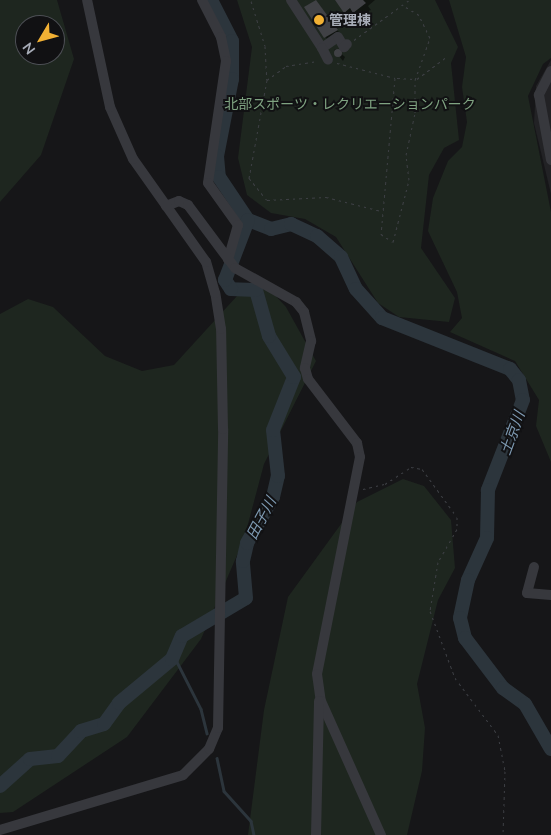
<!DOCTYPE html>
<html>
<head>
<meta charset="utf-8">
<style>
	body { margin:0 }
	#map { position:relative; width:551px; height:835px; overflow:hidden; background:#161618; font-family:Mulish,"Noto Sans JP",sans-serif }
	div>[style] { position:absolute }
	.built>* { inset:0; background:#222225 }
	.green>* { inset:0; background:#1e261f }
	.shadow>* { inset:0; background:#0007 }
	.stream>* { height:2.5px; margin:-1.25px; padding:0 1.25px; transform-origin:1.25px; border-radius:1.25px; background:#2c353c }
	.river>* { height:14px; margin:-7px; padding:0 7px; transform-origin:7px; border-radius:7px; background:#2c353c }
	.building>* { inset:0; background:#404145 }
	.round { border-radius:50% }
	.path>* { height:1px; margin-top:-0.5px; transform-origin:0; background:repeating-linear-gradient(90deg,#3d3f44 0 2.5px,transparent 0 6.5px) }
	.minor>* { height:10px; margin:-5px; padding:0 5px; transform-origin:5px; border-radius:5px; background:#37383d }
	.dots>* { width:14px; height:14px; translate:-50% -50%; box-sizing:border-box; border:2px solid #111113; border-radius:50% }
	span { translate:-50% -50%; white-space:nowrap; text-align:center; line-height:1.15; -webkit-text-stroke:4px #111113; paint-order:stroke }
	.poi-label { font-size:14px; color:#a8adb8; font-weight:700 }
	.left { translate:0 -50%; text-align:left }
	.park-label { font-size:14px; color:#7fa381 }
	.water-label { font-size:15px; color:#7f9bb3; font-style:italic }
	.north { position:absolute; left:15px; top:15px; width:50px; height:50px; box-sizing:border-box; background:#111113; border:1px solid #4d4f55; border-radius:50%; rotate:233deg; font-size:14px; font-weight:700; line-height:20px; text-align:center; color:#a8adb8 }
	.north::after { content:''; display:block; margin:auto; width:18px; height:22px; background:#f2b134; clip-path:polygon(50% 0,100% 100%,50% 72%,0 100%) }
</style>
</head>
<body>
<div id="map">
	<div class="built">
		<i style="clip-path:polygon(551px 60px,551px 194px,534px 123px,536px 86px)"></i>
	</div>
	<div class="green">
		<i style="clip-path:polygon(evenodd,0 0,57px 0,74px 59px,41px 155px,0 202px,0 0,25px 25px,55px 25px,55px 55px,25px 55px,25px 25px)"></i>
		<i style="clip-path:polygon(237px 0,435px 0,458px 47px,451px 63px,459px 140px,444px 148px,429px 175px,421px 248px,455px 298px,449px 322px,399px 317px,378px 303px,336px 237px,305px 219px,271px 213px,247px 195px,238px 158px,252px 47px)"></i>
		<i style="clip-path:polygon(449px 0,551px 0,551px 58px,543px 64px,528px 96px,551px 212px,551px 462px,536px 426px,539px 400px,515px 361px,450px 332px,462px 318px,457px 292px,428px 231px,433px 198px,448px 161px,462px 147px,467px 122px,462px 87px,466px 57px)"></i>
		<i style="clip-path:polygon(259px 278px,286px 307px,316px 361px,264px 464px,244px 539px,201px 639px,127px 737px,13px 812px,0 813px,0 314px,28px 299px,53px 307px,105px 356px,142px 371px,174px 365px,237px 296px)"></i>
		<i style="clip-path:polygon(403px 479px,424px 486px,451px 520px,455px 568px,438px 600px,417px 684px,425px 728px,422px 771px,407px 835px,248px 835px,264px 710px,288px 597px,357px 502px)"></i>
	</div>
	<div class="shadow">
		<i style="clip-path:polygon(337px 0,375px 0,368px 6px,371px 10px,351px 18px)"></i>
		<i style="clip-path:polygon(319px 5px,341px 35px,329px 42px,306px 8px)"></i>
		<i style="clip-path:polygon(336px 49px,345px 57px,343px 61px,334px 50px)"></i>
	</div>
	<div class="stream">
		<i style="left:174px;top:656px;width:59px;rotate:63deg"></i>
		<i style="left:201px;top:709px;width:25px;rotate:76deg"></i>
		<i style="left:217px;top:758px;width:34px;rotate:78deg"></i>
		<i style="left:224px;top:791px;width:40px;rotate:48deg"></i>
		<i style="left:251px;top:821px;width:14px;rotate:78deg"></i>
	</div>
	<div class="river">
		<i style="left:211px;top:0;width:46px;rotate:62.9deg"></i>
		<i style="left:232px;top:41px;width:38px;rotate:90deg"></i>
		<i style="left:232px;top:79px;width:78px;rotate:101deg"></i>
		<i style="left:217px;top:156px;width:21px;rotate:85deg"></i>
		<i style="left:219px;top:177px;width:52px;rotate:56deg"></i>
		<i style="left:248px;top:220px;width:25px;rotate:21deg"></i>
		<i style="left:271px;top:229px;width:21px;rotate:-14deg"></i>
		<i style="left:291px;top:224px;width:29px;rotate:25deg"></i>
		<i style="left:317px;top:236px;width:32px;rotate:41deg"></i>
		<i style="left:341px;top:257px;width:35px;rotate:65deg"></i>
		<i style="left:356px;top:289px;width:39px;rotate:48deg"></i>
		<i style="left:382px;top:318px;width:138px;rotate:21.7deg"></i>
		<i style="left:510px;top:369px;width:14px;rotate:51deg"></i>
		<i style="left:519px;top:380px;width:20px;rotate:79deg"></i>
		<i style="left:523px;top:400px;width:97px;rotate:111.3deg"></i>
		<i style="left:488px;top:490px;width:48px;rotate:91.2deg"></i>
		<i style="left:487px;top:538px;width:46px;rotate:114.3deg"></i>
		<i style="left:468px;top:580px;width:39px;rotate:102deg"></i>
		<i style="left:460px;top:618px;width:21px;rotate:76deg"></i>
		<i style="left:465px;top:638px;width:63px;rotate:52.8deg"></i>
		<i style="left:503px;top:688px;width:27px;rotate:36deg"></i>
		<i style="left:525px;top:704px;width:52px;rotate:60deg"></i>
		<i style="left:0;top:786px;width:40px;rotate:-42deg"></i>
		<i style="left:30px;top:759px;width:28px;rotate:-6deg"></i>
		<i style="left:58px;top:756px;width:34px;rotate:-47deg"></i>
		<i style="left:81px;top:731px;width:24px;rotate:-17deg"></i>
		<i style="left:104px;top:724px;width:26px;rotate:-54deg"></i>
		<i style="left:119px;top:703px;width:69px;rotate:-39.7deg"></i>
		<i style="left:172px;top:659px;width:25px;rotate:-67deg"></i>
		<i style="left:182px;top:636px;width:74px;rotate:-30.7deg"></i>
		<i style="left:246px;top:598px;width:37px;rotate:-95deg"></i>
		<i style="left:243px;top:561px;width:18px;rotate:-77deg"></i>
		<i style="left:247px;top:543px;width:53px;rotate:-60.5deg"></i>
		<i style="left:273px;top:497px;width:22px;rotate:-77deg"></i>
		<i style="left:278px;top:476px;width:46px;rotate:-96.2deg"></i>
		<i style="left:273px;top:430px;width:57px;rotate:-68.4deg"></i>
		<i style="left:294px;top:377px;width:48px;rotate:-121.4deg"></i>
		<i style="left:269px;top:336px;width:48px;rotate:-105.8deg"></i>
		<i style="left:256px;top:290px;width:25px;rotate:-178deg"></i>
		<i style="left:231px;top:289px;width:11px;rotate:-124deg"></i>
		<i style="left:225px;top:280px;width:64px;rotate:-69deg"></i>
	</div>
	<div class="building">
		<i style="clip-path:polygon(316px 0,338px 30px,324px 38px,304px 7px)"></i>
		<i style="clip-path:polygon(335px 0,363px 0,366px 3px,353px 13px,350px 8px,344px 13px)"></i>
		<i class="round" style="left:334px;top:49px;width:8px;height:8px"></i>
	</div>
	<div class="path">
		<i style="left:251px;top:1px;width:47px;rotate:72.7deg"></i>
		<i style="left:265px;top:46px;width:34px;rotate:87deg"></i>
		<i style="left:267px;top:80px;width:100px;rotate:100.4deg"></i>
		<i style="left:249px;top:178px;width:28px;rotate:51deg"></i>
		<i style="left:267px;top:200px;width:59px;rotate:-2.9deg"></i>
		<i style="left:326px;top:197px;width:57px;rotate:14.3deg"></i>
		<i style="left:354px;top:40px;width:68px;rotate:-36deg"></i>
		<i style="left:337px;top:63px;width:60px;rotate:14.5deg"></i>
		<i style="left:395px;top:78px;width:157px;rotate:95.1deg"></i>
		<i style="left:381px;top:234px;width:14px;rotate:34deg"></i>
		<i style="left:393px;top:242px;width:64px;rotate:-75.5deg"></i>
		<i style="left:409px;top:180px;width:25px;rotate:-97deg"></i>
		<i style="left:406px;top:155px;width:43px;rotate:-77.9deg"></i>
		<i style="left:415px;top:113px;width:33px;rotate:-90deg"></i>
		<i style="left:415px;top:80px;width:45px;rotate:-70.3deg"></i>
		<i style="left:430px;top:38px;width:25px;rotate:-116deg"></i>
		<i style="left:419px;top:15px;width:17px;rotate:-149deg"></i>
		<i style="left:397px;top:78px;width:17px;rotate:3deg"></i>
		<i style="left:417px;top:79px;width:36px;rotate:-37deg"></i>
		<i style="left:267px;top:80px;width:24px;rotate:-36deg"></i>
		<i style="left:286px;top:66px;width:32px;rotate:-9deg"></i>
		<i style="left:363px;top:489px;width:23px;rotate:-13deg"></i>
		<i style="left:385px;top:484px;width:31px;rotate:-33deg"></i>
		<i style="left:411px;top:467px;width:11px;rotate:10deg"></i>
		<i style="left:422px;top:469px;width:59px;rotate:53.9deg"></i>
		<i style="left:457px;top:517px;width:12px;rotate:90deg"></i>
		<i style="left:457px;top:529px;width:38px;rotate:120deg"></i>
		<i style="left:438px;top:562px;width:50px;rotate:99.3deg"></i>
		<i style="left:430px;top:611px;width:72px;rotate:69.5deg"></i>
		<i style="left:455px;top:678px;width:71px;rotate:53deg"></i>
		<i style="left:498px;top:735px;width:37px;rotate:79deg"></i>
		<i style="left:505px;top:771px;width:64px;rotate:91.8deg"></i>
	</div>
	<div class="minor">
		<i style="left:202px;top:0;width:42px;rotate:62.8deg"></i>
		<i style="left:221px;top:37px;width:25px;rotate:78deg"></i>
		<i style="left:226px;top:61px;width:123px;rotate:98.4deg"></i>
		<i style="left:208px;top:183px;width:52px;rotate:54.5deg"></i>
		<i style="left:238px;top:225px;width:36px;rotate:106deg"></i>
		<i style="left:291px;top:0;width:57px;rotate:57.1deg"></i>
		<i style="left:322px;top:48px;width:19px;rotate:-35deg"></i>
		<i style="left:338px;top:37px;width:12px;rotate:59deg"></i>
		<i style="left:344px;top:47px;width:4px;rotate:-45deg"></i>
		<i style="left:322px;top:48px;width:13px;rotate:63deg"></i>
		<i style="left:551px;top:71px;width:27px;rotate:117deg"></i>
		<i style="left:539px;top:95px;width:66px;rotate:79.5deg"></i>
		<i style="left:166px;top:206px;width:14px;rotate:-21deg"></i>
		<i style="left:179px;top:201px;width:10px;rotate:24deg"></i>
		<i style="left:188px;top:205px;width:79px;rotate:53.3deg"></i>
		<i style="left:235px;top:268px;width:70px;rotate:29.1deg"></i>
		<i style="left:296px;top:302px;width:13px;rotate:51deg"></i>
		<i style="left:304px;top:312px;width:30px;rotate:76deg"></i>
		<i style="left:311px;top:341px;width:28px;rotate:103deg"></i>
		<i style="left:305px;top:368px;width:11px;rotate:75deg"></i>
		<i style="left:308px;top:379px;width:81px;rotate:52.6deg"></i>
		<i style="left:357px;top:443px;width:14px;rotate:78deg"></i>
		<i style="left:360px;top:457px;width:221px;rotate:101.2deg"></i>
		<i style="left:317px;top:674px;width:27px;rotate:82deg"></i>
		<i style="left:321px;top:701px;width:147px;rotate:65.9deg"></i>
		<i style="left:534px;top:567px;width:27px;rotate:105deg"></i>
		<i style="left:527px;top:593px;width:24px;rotate:5deg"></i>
		<i style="left:0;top:830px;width:191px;rotate:-16.7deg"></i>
		<i style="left:183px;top:775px;width:37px;rotate:-45deg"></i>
		<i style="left:209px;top:749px;width:23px;rotate:-67deg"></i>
		<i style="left:218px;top:728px;width:299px;rotate:-89deg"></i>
		<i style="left:223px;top:429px;width:100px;rotate:-91.1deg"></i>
		<i style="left:221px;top:329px;width:36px;rotate:-99deg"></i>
		<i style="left:215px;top:293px;width:32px;rotate:-106deg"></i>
		<i style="left:206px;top:262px;width:126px;rotate:-125.3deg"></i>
		<i style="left:133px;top:159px;width:57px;rotate:-113.9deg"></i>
		<i style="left:110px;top:107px;width:109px;rotate:-102.1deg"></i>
		<i style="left:316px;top:835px;width:134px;rotate:-88.7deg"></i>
	</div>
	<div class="dots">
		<i style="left:319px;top:20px;background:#f2b134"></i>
	</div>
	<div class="poi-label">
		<span class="left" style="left:329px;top:20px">管理棟</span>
	</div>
	<div class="park-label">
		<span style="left:350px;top:104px">北部スポーツ・レクリエーションパーク</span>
	</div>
	<div class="water-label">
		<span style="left:512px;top:433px;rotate:-70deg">土京川</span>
		<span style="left:261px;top:518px;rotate:-62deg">田子川</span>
	</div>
	<div class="north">N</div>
</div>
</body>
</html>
